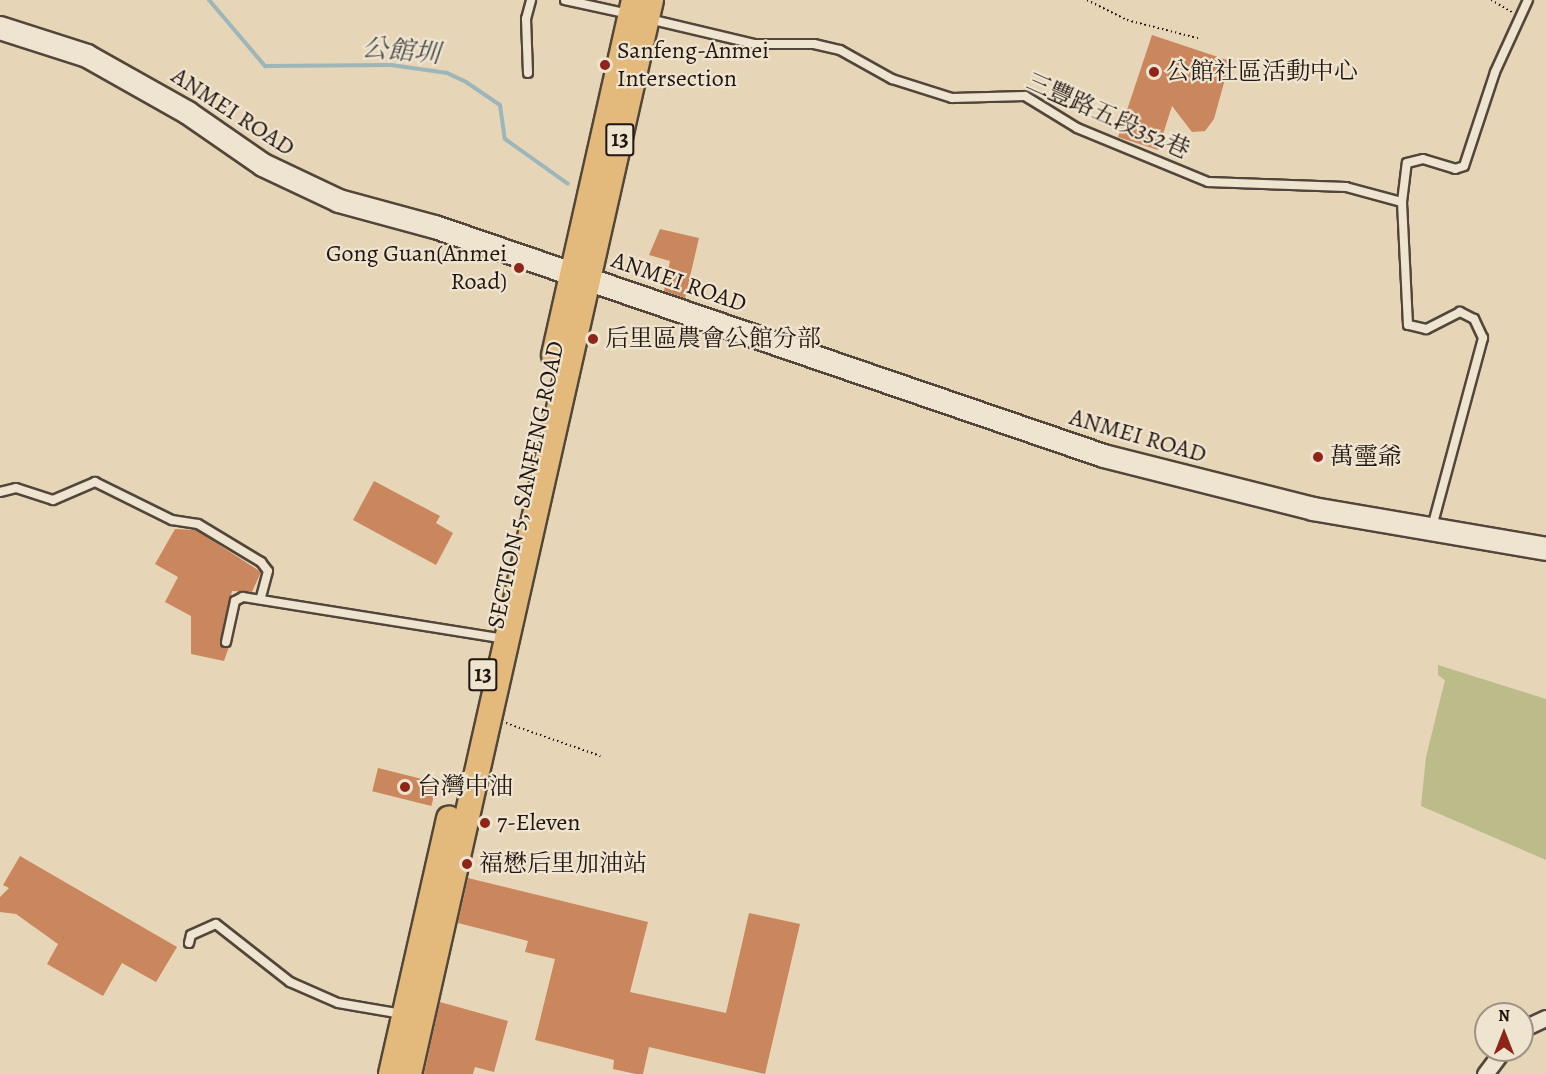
<!DOCTYPE html>
<html>
<head>
<meta charset="utf-8">
<style>
	body { margin:0 }
	#map { position:relative; width:1546px; height:1074px; overflow:hidden; background:#e7d5b7; font-family:Alegreya,"Noto Serif TC",serif }
	div>[style] { position:absolute }
	.green>* { inset:0; background:#bcbb8a }
	.stream>* { height:4px; margin:-2px; padding:0 2px; transform-origin:2px; border-radius:2px; background:#9cb6ba }
	.building>* { inset:0; background:#ca875e; transform-origin:0 0 }
	.path>* { height:2px; margin-top:-1px; transform-origin:0; background:repeating-linear-gradient(90deg,#211610 0 1.5px,transparent 0 4.5px) }
	.roads { filter:drop-shadow(2px 0 #52463a) drop-shadow(-2px 0 #52463a) drop-shadow(0 2px #52463a) drop-shadow(0 -2px #52463a) }
	.lane>* { height:8px; margin:-4px; padding:0 4px; transform-origin:4px; border-radius:4px; background:#efe4d0 }
	.street>* { height:15px; margin:-7.5px; padding:0 7.5px; transform-origin:7.5px; border-radius:7.5px; background:#efe4d0 }
	.secondary>* { height:22px; margin:-11px; padding:0 11px; transform-origin:11px; border-radius:11px; background:#efe4d0 }
	.primary>* { height:24px; margin:-12px; padding:0 12px; transform-origin:12px; border-radius:12px; background:#e4ba7c }
	.dots>* { width:16px; height:16px; translate:-50% -50%; box-sizing:border-box; border:3px solid #efe4d0; border-radius:50% }
	span { translate:-50% -50%; white-space:nowrap; text-align:center; line-height:1.15; -webkit-text-stroke:4.5px #efe4d0; paint-order:stroke }
	.shield-label span { padding:2px 4px; background:#efe4d0; border:2px solid; border-radius:4px; -webkit-text-stroke-width:0 }
	.shield-label { font-size:22px; color:#211610; font-weight:700 }
	.poi-label { font-size:24px; color:#211610 }
	.left { translate:0 -50%; text-align:left }
	.right { translate:-100% -50%; text-align:right }
	.street-label { font-size:24px; color:#211610 }
	.water-label { font-size:26px; color:#4c4e4c; font-style:italic }
	.north { position:absolute; left:1474px; top:1002px; width:60px; height:60px; box-sizing:border-box; background:#efe4d0; border:2px solid #9d9283; border-radius:50%; rotate:0deg; font-size:16px; font-weight:700; line-height:24px; text-align:center; color:#211610 }
	.north::after { content:''; display:block; margin:auto; width:21px; height:27px; background:#8f2418; clip-path:polygon(50% 0,100% 100%,50% 72%,0 100%) }
</style>
</head>
<body>
<div id="map">
	<div class="green">
		<i style="clip-path:polygon(1438px 665px,1546px 699px,1546px 860px,1421px 806px,1426px 757px,1445px 680px,1438px 675px)"></i>
	</div>
	<div class="stream">
		<i style="left:209px;top:0;width:87px;rotate:49.7deg"></i>
		<i style="left:265px;top:66px;width:126px;rotate:-0.5deg"></i>
		<i style="left:391px;top:65px;width:57px;rotate:8.1deg"></i>
		<i style="left:447px;top:73px;width:21px;rotate:25deg"></i>
		<i style="left:466px;top:82px;width:41px;rotate:34.1deg"></i>
		<i style="left:500px;top:105px;width:34px;rotate:82deg"></i>
		<i style="left:505px;top:139px;width:77px;rotate:35.5deg"></i>
	</div>
	<div class="building">
		<i style="clip-path:polygon(1152px 35px,1230px 61px,1214px 119px,1205px 131px,1192px 132px,1172px 106px,1158px 150px,1118px 137px)"></i>
		<i style="clip-path:polygon(660px 229px,699px 238px,685px 298px,664px 291px,670px 261px,649px 255px)"></i>
		<i style="clip-path:polygon(374px 481px,440px 516px,436px 523px,453px 533px,436px 565px,353px 520px)"></i>
		<i style="clip-path:polygon(175px 529px,196px 530px,261px 572px,252px 592px,232px 591px,220px 641px,229px 647px,224px 661px,191px 654px,191px 616px,165px 602px,178px 577px,155px 564px)"></i>
		<i style="left:378px;top:768px;width:61px;height:24px;rotate:14deg"></i>
		<i style="clip-path:polygon(20px 856px,177px 947px,156px 982px,122px 963px,103px 996px,47px 964px,58px 944px,16px 914px,0 912px,0 897px,9px 888px,3px 885px)"></i>
		<i style="clip-path:polygon(468px 878px,648px 922px,630px 992px,726px 1013px,749px 913px,800px 924px,765px 1074px,649px 1047px,643px 1074px,636px 1074px,613px 1069px,614px 1060px,535px 1040px,555px 959px,525px 952px,528px 941px,458px 923px)"></i>
		<i style="clip-path:polygon(440px 1002px,508px 1021px,494px 1072px,475px 1067px,473px 1074px,424px 1074px)"></i>
	</div>
	<div class="path">
		<i style="left:1087px;top:0;width:45px;rotate:26.6deg"></i>
		<i style="left:1127px;top:20px;width:76px;rotate:14.4deg"></i>
		<i style="left:1491px;top:0;width:24px;rotate:30deg"></i>
		<i style="left:506px;top:723px;width:100px;rotate:19.3deg"></i>
	</div>
	<div class="roads">
		<div class="lane">
			<i style="left:565px;top:0;width:66px;rotate:12.3deg"></i>
			<i style="left:649px;top:19px;width:109px;rotate:13.3deg"></i>
			<i style="left:755px;top:44px;width:59px"></i>
			<i style="left:814px;top:44px;width:27px;rotate:13deg"></i>
			<i style="left:840px;top:50px;width:60px;rotate:29.1deg"></i>
			<i style="left:892px;top:79px;width:63px;rotate:17.6deg"></i>
			<i style="left:952px;top:98px;width:73px;rotate:-1.6deg"></i>
			<i style="left:1025px;top:96px;width:61px;rotate:31.6deg"></i>
			<i style="left:1077px;top:128px;width:142px;rotate:22.4deg"></i>
			<i style="left:1208px;top:182px;width:138px;rotate:2.1deg"></i>
			<i style="left:1346px;top:187px;width:58px;rotate:15deg"></i>
			<i style="left:528px;top:73px;width:54px;rotate:-92.1deg"></i>
			<i style="left:526px;top:19px;width:20px;rotate:-75deg"></i>
			<i style="left:0;top:492px;width:16px;rotate:-14deg"></i>
			<i style="left:16px;top:488px;width:39px;rotate:18deg"></i>
			<i style="left:53px;top:500px;width:46px;rotate:-23.2deg"></i>
			<i style="left:95px;top:482px;width:86px;rotate:26.3deg"></i>
			<i style="left:172px;top:520px;width:26px;rotate:9deg"></i>
			<i style="left:198px;top:524px;width:74px;rotate:31.1deg"></i>
			<i style="left:261px;top:562px;width:11px;rotate:52deg"></i>
			<i style="left:268px;top:571px;width:27px;rotate:105deg"></i>
			<i style="left:1432px;top:527px;width:196px;rotate:-74.9deg"></i>
			<i style="left:1483px;top:338px;width:21px;rotate:-115deg"></i>
			<i style="left:1474px;top:319px;width:16px;rotate:-153deg"></i>
			<i style="left:1460px;top:312px;width:38px;rotate:153deg"></i>
			<i style="left:1426px;top:329px;width:18px;rotate:-167deg"></i>
			<i style="left:1408px;top:325px;width:123px;rotate:-92.8deg"></i>
			<i style="left:1402px;top:202px;width:39px;rotate:-83deg"></i>
			<i style="left:1407px;top:163px;width:16px;rotate:-14deg"></i>
			<i style="left:1423px;top:159px;width:34px;rotate:17deg"></i>
			<i style="left:1455px;top:169px;width:9px;rotate:-18deg"></i>
			<i style="left:1464px;top:166px;width:99px;rotate:-71.7deg"></i>
			<i style="left:1495px;top:72px;width:79px;rotate:-65.4deg"></i>
			<i style="left:226px;top:642px;width:42px;rotate:-77.6deg"></i>
			<i style="left:235px;top:601px;width:9px;rotate:-27deg"></i>
			<i style="left:243px;top:597px;width:264px;rotate:9.1deg"></i>
			<i style="left:189px;top:943px;width:8px;rotate:-76deg"></i>
			<i style="left:191px;top:935px;width:27px;rotate:-24deg"></i>
			<i style="left:216px;top:924px;width:94px;rotate:38.1deg"></i>
			<i style="left:290px;top:982px;width:52px;rotate:23.6deg"></i>
			<i style="left:338px;top:1003px;width:65px;rotate:9.8deg"></i>
		</div>
		<div class="street">
			<i style="left:1522px;top:1029px;width:26px;rotate:-25deg"></i>
			<i style="left:1485px;top:1074px;width:30px;rotate:-53deg"></i>
		</div>
		<div class="secondary">
			<i style="left:0;top:28px;width:91px;rotate:17.8deg"></i>
			<i style="left:87px;top:56px;width:116px;rotate:29.4deg"></i>
			<i style="left:188px;top:113px;width:91px;rotate:34.7deg"></i>
			<i style="left:263px;top:165px;width:84px;rotate:25.3deg"></i>
			<i style="left:339px;top:201px;width:99px;rotate:15.2deg"></i>
			<i style="left:435px;top:227px;width:707px;rotate:18.9deg"></i>
			<i style="left:1104px;top:456px;width:216px;rotate:14.2deg"></i>
			<i style="left:1313px;top:509px;width:236px;rotate:9.7deg"></i>
		</div>
		<div class="primary">
			<i style="left:554px;top:355px;width:364px;rotate:-77.3deg"></i>
			<i style="left:391px;top:1074px;width:262px;rotate:-77.2deg"></i>
			<i style="left:409px;top:1074px;width:1101px;rotate:-77.3deg"></i>
		</div>
	</div>
	<div class="dots">
		<i style="left:605px;top:65px;background:#8f2418"></i>
		<i style="left:1154px;top:72px;background:#8f2418"></i>
		<i style="left:519px;top:268px;background:#8f2418"></i>
		<i style="left:593px;top:339px;background:#8f2418"></i>
		<i style="left:1318px;top:457px;background:#8f2418"></i>
		<i style="left:405px;top:787px;background:#8f2418"></i>
		<i style="left:485px;top:823px;background:#8f2418"></i>
		<i style="left:467px;top:864px;background:#8f2418"></i>
	</div>
	<div class="shield-label">
		<span style="left:620px;top:140px">13</span>
		<span style="left:483px;top:675px">13</span>
	</div>
	<div class="poi-label">
		<span class="left" style="left:617px;top:65px">Sanfeng-Anmei<br>Intersection</span>
		<span class="left" style="left:1166px;top:72px">公館社區活動中心</span>
		<span class="right" style="left:507px;top:268px">Gong Guan(Anmei<br>Road)</span>
		<span class="left" style="left:605px;top:339px">后里區農會公館分部</span>
		<span class="left" style="left:1330px;top:457px">萬𤫊爺</span>
		<span class="left" style="left:417px;top:787px">台灣中油</span>
		<span class="left" style="left:497px;top:823px">7-Eleven</span>
		<span class="left" style="left:479px;top:864px">福懋后里加油站</span>
	</div>
	<div class="street-label">
		<span style="left:233px;top:112px;rotate:33deg">ANMEI ROAD</span>
		<span style="left:1108px;top:116px;rotate:24deg">三豐路五段352巷</span>
		<span style="left:679px;top:282px;rotate:19deg">ANMEI ROAD</span>
		<span style="left:1138px;top:436px;rotate:16deg">ANMEI ROAD</span>
		<span style="left:526px;top:485px;rotate:-78deg">SECTION 5, SANFENG ROAD</span>
	</div>
	<div class="water-label">
		<span style="left:401px;top:51px;rotate:5deg">公館圳</span>
	</div>
	<div class="north">N</div>
</div>
</body>
</html>
